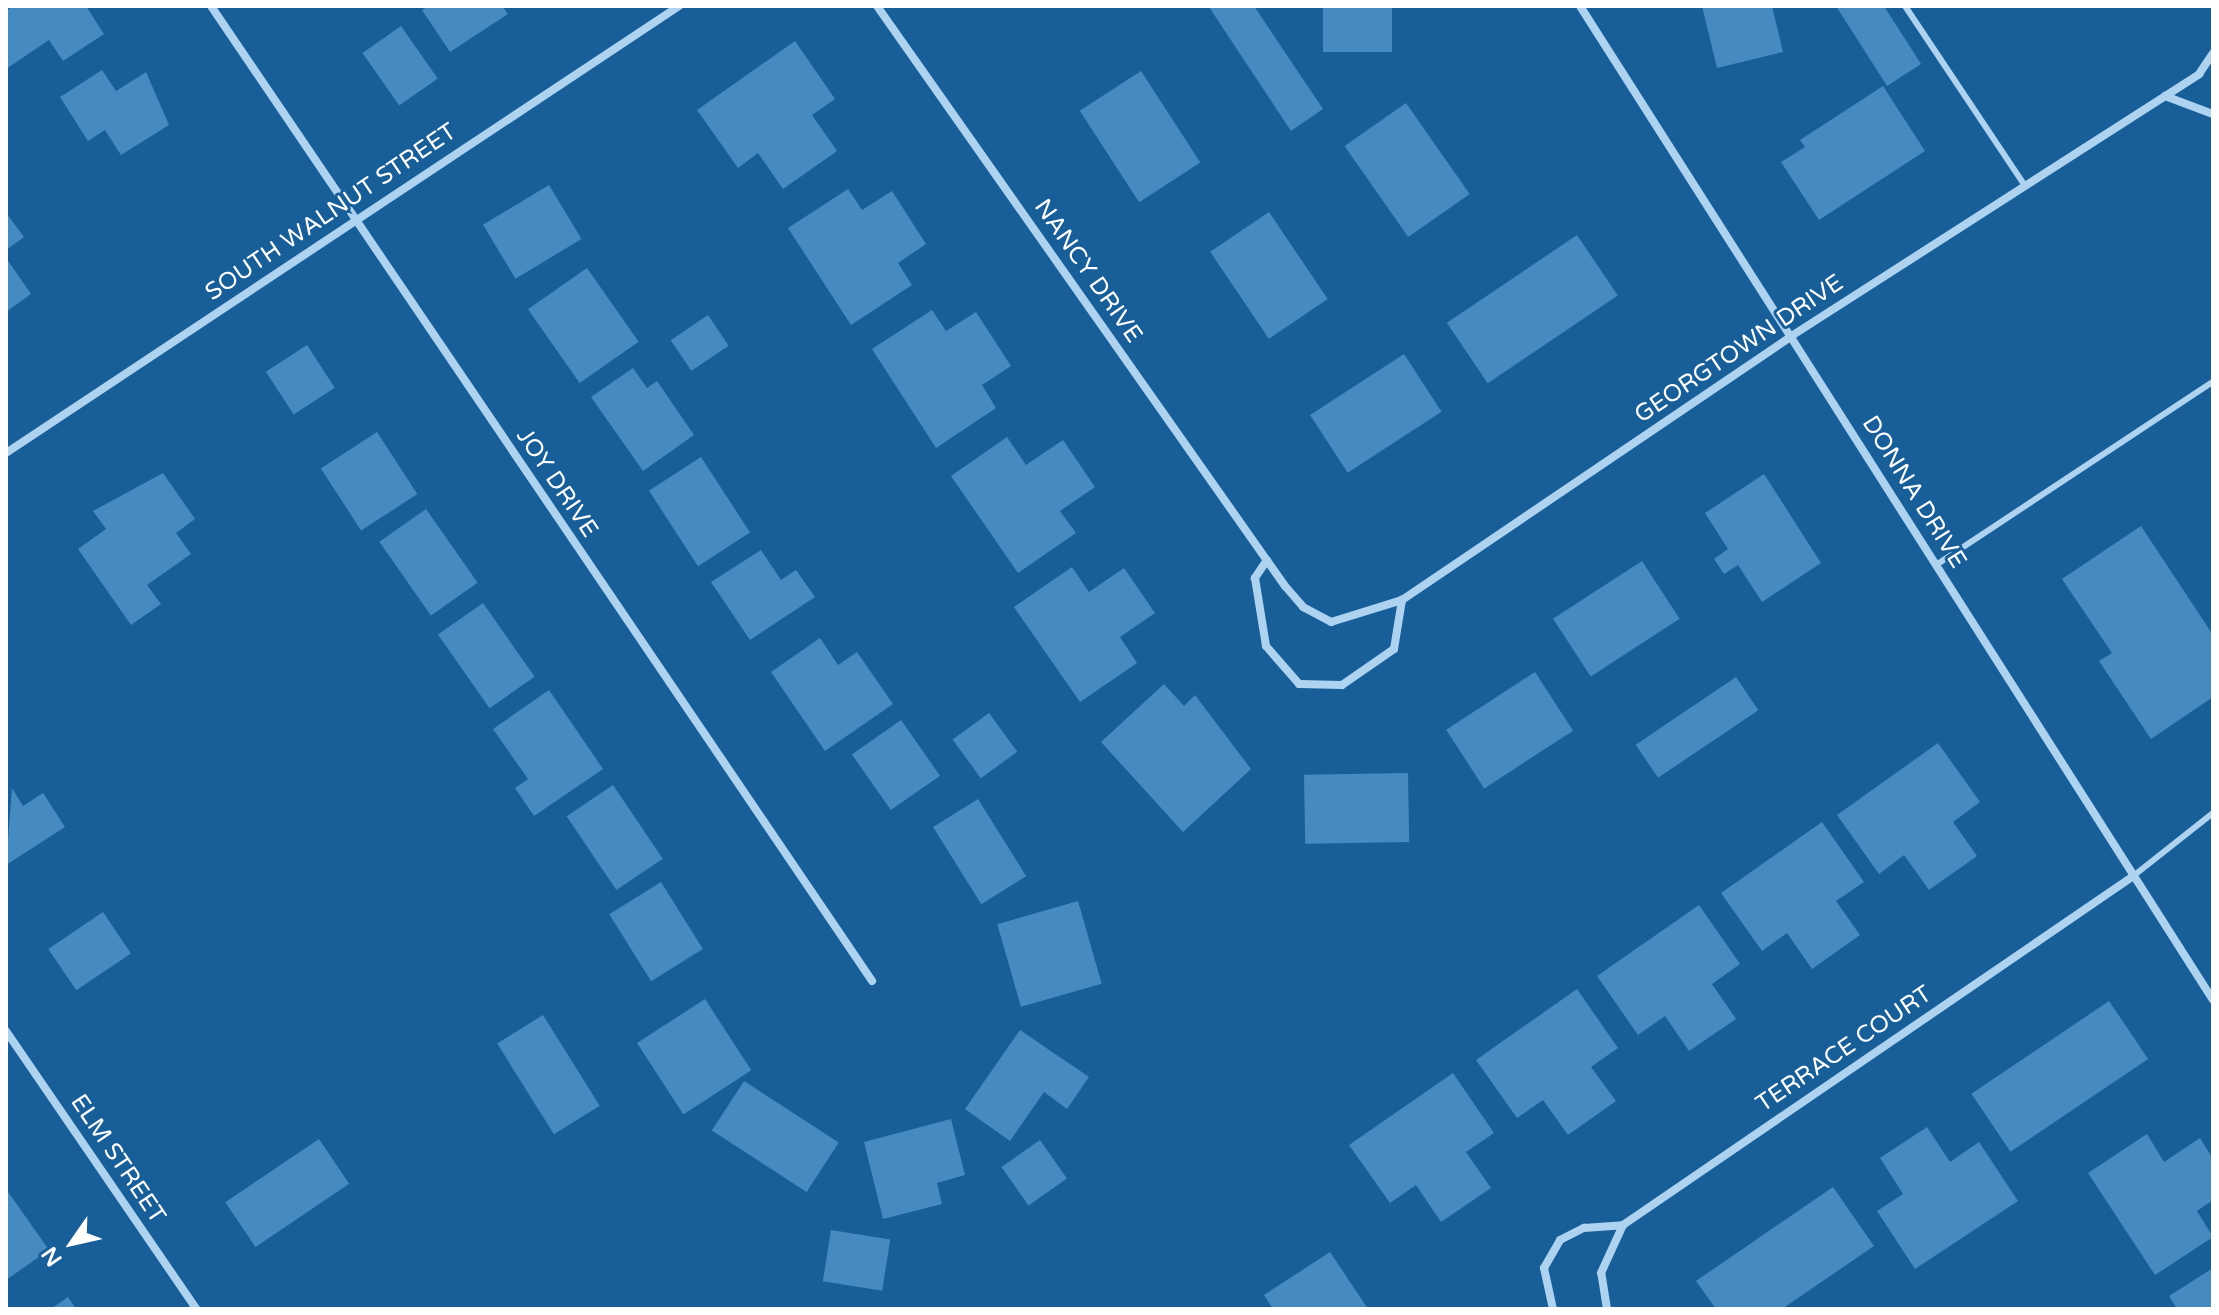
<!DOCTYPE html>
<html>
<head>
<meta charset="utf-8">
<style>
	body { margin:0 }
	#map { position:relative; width:2219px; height:1315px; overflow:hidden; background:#185f99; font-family:"Varela Round",sans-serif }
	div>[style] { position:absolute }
	.building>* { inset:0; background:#458ac1; transform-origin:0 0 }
	.service>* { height:6px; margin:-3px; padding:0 3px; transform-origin:3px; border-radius:3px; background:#add3f1 }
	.minor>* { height:8px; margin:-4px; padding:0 4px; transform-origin:4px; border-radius:4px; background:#add3f1 }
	span { translate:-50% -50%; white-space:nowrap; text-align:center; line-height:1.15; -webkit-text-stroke:6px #185f99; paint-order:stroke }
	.street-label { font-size:24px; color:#fff }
	.frame { position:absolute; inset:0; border:8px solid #fff; pointer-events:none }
	.north { position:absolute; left:32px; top:1203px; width:80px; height:80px; -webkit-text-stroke:6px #185f99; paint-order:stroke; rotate:236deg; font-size:22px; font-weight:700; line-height:32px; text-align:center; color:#fff }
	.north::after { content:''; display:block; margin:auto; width:28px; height:36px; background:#fff; clip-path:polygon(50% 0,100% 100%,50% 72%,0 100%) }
</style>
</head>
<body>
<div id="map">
	<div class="building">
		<i style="clip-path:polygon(13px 6px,86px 6px,104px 34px,63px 61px,49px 40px,6px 69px,6px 11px)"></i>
		<i style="clip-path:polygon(428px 6px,502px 6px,508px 14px,450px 52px,422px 10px)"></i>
		<i style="clip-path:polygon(1254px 6px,1323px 109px,1291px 131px,1209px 7px)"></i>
		<i style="left:1323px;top:6px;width:69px;height:46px"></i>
		<i style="clip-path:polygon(1702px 6px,1772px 6px,1783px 52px,1717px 68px)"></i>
		<i style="clip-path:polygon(1836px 6px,1884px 6px,1921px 64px,1887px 86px)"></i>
		<i style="left:401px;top:26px;width:64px;height:47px;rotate:55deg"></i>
		<i style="clip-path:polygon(795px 41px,835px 99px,812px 115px,837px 151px,783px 189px,758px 153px,738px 168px,697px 110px)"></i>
		<i style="clip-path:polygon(102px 70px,116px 91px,146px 72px,169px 125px,121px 155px,105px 130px,88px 141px,60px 97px)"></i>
		<i style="left:1141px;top:71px;width:109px;height:73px;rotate:57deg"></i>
		<i style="clip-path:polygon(1883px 86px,1925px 151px,1819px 220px,1781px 162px,1805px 147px,1800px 140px)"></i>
		<i style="left:1406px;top:103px;width:111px;height:75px;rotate:55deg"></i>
		<i style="left:549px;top:185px;width:63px;height:77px;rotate:59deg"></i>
		<i style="clip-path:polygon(848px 189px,862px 210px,892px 191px,926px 244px,898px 263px,912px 285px,851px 325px,788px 228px)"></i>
		<i style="left:1269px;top:212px;width:105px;height:71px;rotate:56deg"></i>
		<i style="clip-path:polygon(6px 213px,24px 237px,6px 250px)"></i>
		<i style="left:1577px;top:235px;width:73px;height:157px;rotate:56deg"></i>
		<i style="clip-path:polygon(6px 258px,31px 294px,6px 312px)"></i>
		<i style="left:587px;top:268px;width:90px;height:72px;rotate:55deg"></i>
		<i style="clip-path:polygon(932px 310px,946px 331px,976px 312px,1011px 366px,982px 385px,996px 408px,936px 448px,872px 349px)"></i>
		<i style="left:708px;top:315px;width:37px;height:45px;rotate:56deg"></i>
		<i style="left:307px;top:345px;width:51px;height:49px;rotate:57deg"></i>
		<i style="left:1404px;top:354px;width:69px;height:112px;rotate:57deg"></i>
		<i style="clip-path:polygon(633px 368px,647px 388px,657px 381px,694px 435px,643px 471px,591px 397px)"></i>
		<i style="left:377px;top:432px;width:74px;height:67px;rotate:57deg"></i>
		<i style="clip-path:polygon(1007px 437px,1026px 465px,1063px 440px,1095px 487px,1060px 511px,1076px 533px,1018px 573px,951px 476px)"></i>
		<i style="left:701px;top:457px;width:90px;height:62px;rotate:57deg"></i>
		<i style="clip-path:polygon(163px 473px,195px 519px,176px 533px,191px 554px,147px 585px,161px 604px,131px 625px,78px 549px,106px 529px,93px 511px)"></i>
		<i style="clip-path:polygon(1764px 474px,1821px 563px,1762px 602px,1738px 565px,1724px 574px,1714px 559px,1728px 549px,1705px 513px)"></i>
		<i style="left:426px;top:509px;width:90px;height:57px;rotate:55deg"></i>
		<i style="clip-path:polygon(2141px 526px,2213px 635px,2213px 697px,2151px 739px,2099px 661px,2112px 653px,2062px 579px)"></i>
		<i style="clip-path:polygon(761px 550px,781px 580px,796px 570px,815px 597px,750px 640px,711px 582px)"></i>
		<i style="left:1642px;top:561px;width:69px;height:106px;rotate:57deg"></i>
		<i style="clip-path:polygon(1072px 567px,1089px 592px,1124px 568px,1155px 613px,1120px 637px,1137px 663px,1080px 702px,1014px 607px)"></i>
		<i style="left:483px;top:603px;width:90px;height:55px;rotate:55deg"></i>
		<i style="clip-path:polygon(820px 638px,838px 665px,857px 652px,893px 704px,825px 751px,771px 672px)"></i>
		<i style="left:1535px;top:672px;width:70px;height:106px;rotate:57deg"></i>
		<i style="left:1736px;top:677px;width:40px;height:121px;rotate:56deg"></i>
		<i style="clip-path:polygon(1164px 684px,1184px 706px,1195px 695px,1251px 769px,1183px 832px,1101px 742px)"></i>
		<i style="clip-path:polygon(549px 690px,603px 769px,534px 816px,515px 788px,528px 779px,493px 729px)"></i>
		<i style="left:989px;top:713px;width:48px;height:45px;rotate:54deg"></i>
		<i style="left:901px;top:720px;width:68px;height:60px;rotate:55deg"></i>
		<i style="clip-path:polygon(1938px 743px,1980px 802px,1953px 822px,1977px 856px,1929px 890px,1904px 855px,1879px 874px,1837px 815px)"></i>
		<i style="left:1408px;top:773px;width:69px;height:104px;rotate:89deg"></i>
		<i style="left:613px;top:785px;width:89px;height:56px;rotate:56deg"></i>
		<i style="clip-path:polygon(12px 788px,23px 806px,43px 793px,65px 827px,6px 865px)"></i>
		<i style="left:978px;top:799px;width:91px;height:53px;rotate:58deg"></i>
		<i style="clip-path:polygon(1822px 822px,1864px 882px,1836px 901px,1860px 935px,1812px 969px,1787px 933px,1762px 951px,1721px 893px)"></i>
		<i style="left:661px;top:882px;width:79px;height:61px;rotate:58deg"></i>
		<i style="left:1078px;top:901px;width:86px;height:84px;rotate:74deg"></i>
		<i style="clip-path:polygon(1699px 905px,1740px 964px,1712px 984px,1736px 1019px,1689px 1051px,1665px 1016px,1638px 1035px,1597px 976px)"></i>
		<i style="left:103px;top:912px;width:50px;height:66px;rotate:56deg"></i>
		<i style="clip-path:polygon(1577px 989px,1618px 1048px,1591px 1067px,1616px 1101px,1568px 1135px,1543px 1100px,1517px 1118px,1476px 1060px)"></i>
		<i style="left:705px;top:999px;width:85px;height:81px;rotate:57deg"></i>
		<i style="left:2109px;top:1001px;width:70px;height:166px;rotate:56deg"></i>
		<i style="left:543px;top:1015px;width:107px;height:54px;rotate:58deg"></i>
		<i style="clip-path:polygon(1020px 1030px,1089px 1077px,1067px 1109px,1044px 1092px,1010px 1141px,965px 1109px)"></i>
		<i style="clip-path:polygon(1453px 1073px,1494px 1133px,1466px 1152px,1491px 1188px,1441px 1222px,1416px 1185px,1390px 1203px,1349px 1145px)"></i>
		<i style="left:744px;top:1081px;width:113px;height:59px;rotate:33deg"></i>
		<i style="clip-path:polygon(951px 1119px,965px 1175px,937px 1183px,942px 1204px,883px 1219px,864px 1142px)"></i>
		<i style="clip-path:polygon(1927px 1127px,1950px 1162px,1979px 1142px,2018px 1201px,1915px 1269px,1877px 1211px,1903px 1194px,1880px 1158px)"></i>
		<i style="clip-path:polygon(2147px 1134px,2164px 1162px,2200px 1138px,2213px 1159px,2213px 1200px,2197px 1211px,2213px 1237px,2155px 1275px,2088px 1173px)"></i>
		<i style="left:319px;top:1139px;width:54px;height:113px;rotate:56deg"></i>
		<i style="left:1040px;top:1140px;width:47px;height:47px;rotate:55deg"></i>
		<i style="clip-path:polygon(1833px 1187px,1874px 1246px,1782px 1309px,1716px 1309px,1696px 1281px)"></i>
		<i style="clip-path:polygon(6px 1189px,49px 1250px,6px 1280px)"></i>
		<i style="left:831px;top:1230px;width:60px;height:52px;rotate:9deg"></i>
		<i style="clip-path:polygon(1330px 1252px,1368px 1309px,1273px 1309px,1264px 1295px)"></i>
		<i style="clip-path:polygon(2213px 1268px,2213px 1309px,2177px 1309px,2169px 1296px)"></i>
		<i style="clip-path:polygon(68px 1297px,76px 1309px,51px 1309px)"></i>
	</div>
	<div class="service">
		<i style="left:1905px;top:6px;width:216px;rotate:56.3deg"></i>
		<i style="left:1936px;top:565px;width:332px;rotate:-33.5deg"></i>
		<i style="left:2132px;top:877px;width:103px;rotate:-38.3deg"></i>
	</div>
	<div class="minor">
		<i style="left:211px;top:6px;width:1178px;rotate:55.86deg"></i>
		<i style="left:877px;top:6px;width:709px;rotate:54.88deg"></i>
		<i style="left:1285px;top:586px;width:28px;rotate:49deg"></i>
		<i style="left:1303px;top:607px;width:32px;rotate:28deg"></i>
		<i style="left:1331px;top:622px;width:74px;rotate:-17.2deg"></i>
		<i style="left:1402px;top:600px;width:472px;rotate:-34.1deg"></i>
		<i style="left:1793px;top:335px;width:483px;rotate:-32.7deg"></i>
		<i style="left:2199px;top:74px;width:25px;rotate:-56deg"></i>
		<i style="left:1580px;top:6px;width:1178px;rotate:57.51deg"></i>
		<i style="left:2165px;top:96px;width:51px;rotate:20.6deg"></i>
		<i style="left:6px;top:453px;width:808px;rotate:-33.59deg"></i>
		<i style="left:1267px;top:560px;width:22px;rotate:124deg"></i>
		<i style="left:1255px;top:578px;width:69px;rotate:80.8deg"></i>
		<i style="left:1266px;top:646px;width:50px;rotate:49deg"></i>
		<i style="left:1299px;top:684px;width:43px;rotate:1.3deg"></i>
		<i style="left:1342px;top:685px;width:63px;rotate:-34.7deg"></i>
		<i style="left:1394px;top:649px;width:50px;rotate:-80.7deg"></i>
		<i style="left:6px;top:1031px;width:337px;rotate:55.6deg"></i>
		<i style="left:1553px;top:1309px;width:42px;rotate:-102.4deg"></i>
		<i style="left:1544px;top:1268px;width:32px;rotate:-60deg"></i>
		<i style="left:1560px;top:1240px;width:27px;rotate:-27deg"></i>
		<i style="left:1584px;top:1228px;width:39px;rotate:-4deg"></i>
		<i style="left:1607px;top:1309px;width:36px;rotate:-99deg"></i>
		<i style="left:1601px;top:1273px;width:53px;rotate:-65.4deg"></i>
		<i style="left:1623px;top:1225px;width:617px;rotate:-34.36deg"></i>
	</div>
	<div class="street-label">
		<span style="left:331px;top:212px;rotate:-34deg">SOUTH WALNUT STREET</span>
		<span style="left:1088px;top:271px;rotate:55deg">NANCY DRIVE</span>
		<span style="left:1739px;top:349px;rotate:-34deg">GEORGTOWN DRIVE</span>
		<span style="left:557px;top:483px;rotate:56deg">JOY DRIVE</span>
		<span style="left:1914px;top:492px;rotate:58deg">DONNA DRIVE</span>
		<span style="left:1844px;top:1049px;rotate:-34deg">TERRACE COURT</span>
		<span style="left:118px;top:1159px;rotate:56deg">ELM STREET</span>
	</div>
	<div class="frame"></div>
	<div class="north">N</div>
</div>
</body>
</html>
